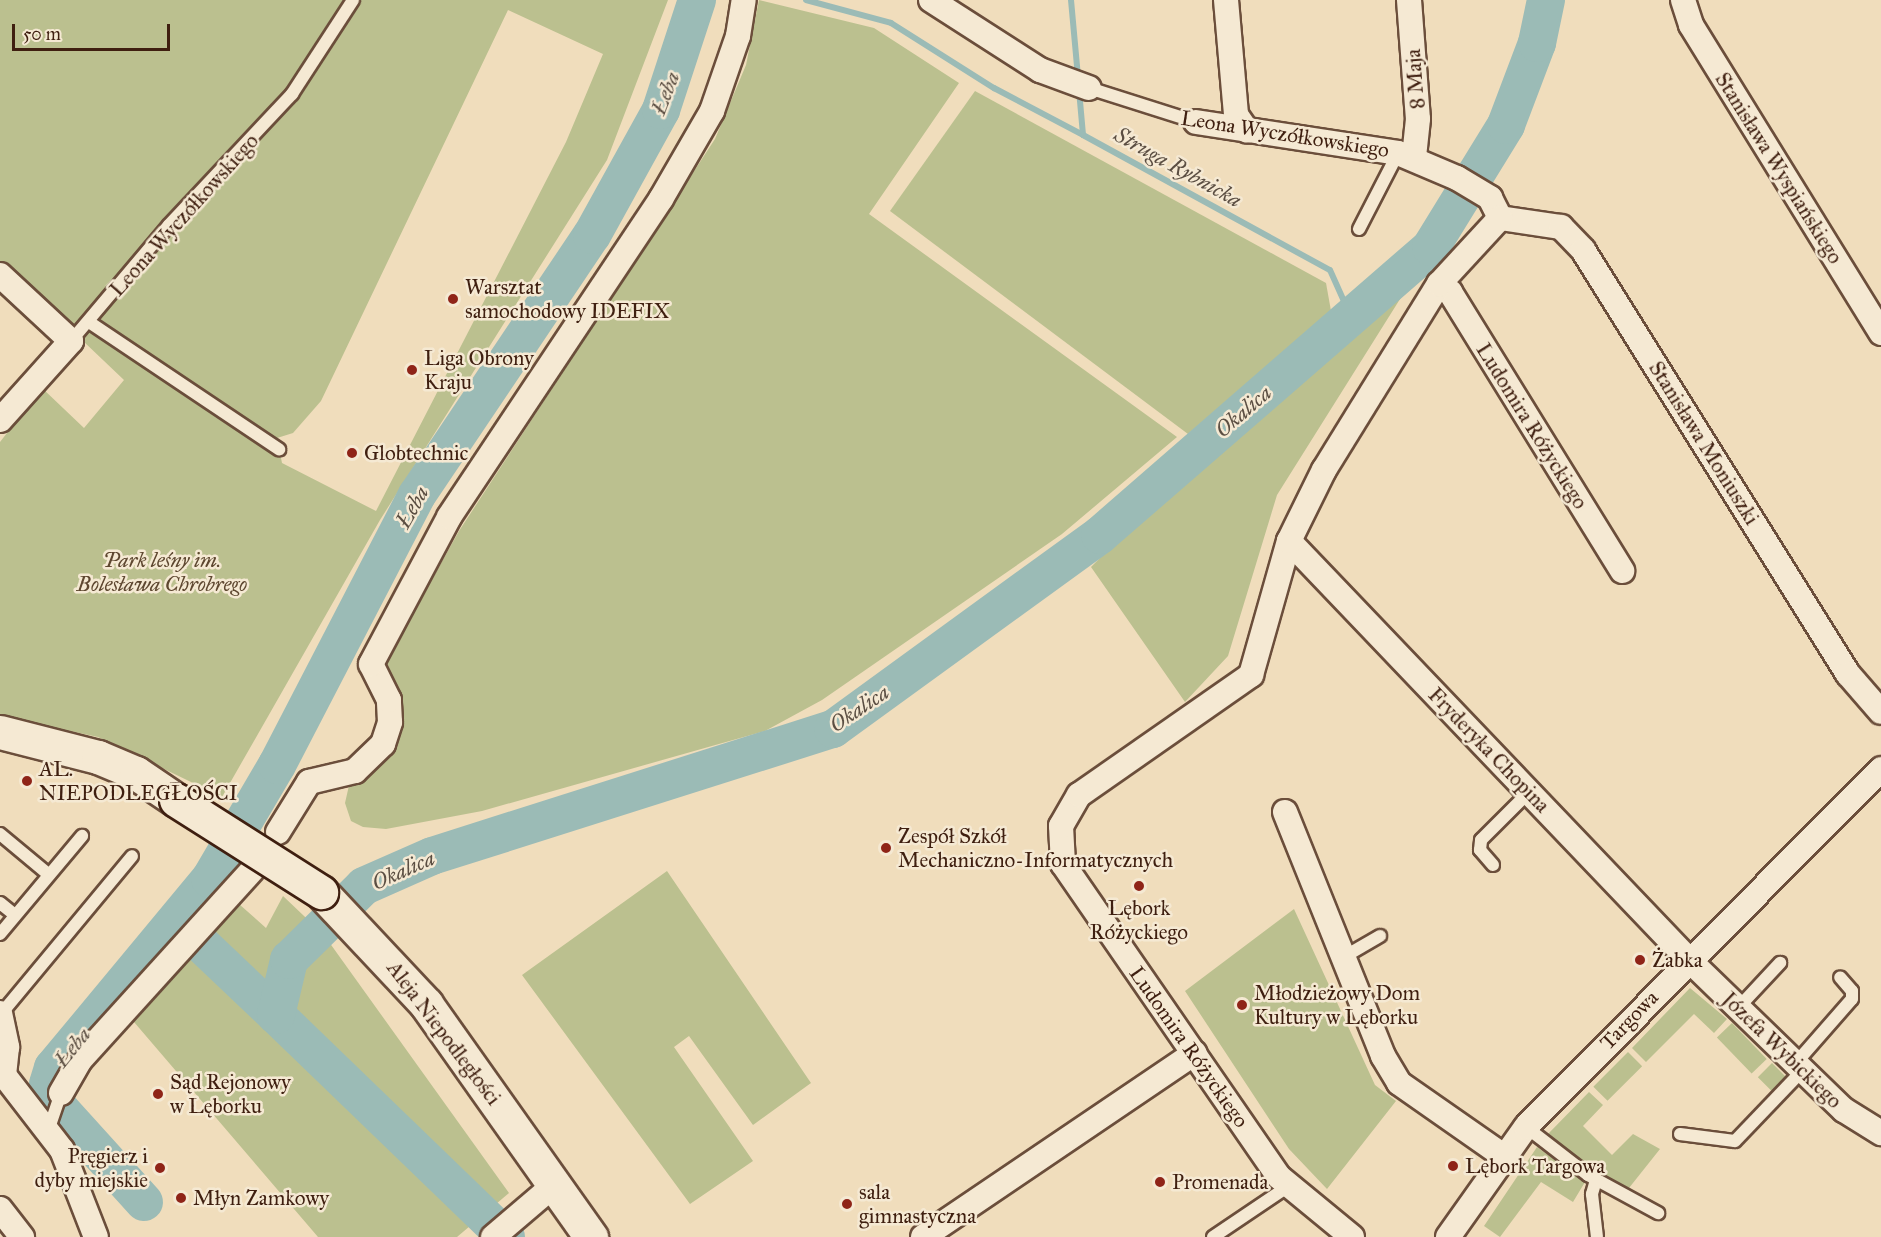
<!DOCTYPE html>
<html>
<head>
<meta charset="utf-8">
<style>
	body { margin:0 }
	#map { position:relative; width:1881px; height:1237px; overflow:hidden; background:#f0ddbc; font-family:"IM FELL Great Primer",serif }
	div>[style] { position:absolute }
	.green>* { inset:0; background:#bbc08f; transform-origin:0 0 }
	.stream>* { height:6px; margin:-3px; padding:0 3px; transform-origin:3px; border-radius:3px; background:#9bbbb6 }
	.river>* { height:38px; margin:-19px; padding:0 19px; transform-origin:19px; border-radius:19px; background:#9bbbb6 }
	.roads { filter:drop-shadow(2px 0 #6b4e3b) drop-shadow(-2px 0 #6b4e3b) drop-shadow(0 2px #6b4e3b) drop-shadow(0 -2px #6b4e3b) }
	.lane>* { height:12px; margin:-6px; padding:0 6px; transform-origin:6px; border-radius:6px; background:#f5e9d3 }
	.street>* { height:24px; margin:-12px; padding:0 12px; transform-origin:12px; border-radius:12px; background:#f5e9d3 }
	.secondary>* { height:33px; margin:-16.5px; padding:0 16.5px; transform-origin:16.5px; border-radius:16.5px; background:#f5e9d3 }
	.bridges { filter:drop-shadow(2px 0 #3f1f10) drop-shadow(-2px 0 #3f1f10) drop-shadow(0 2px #3f1f10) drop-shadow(0 -2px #3f1f10) }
	.secondary-bridge>* { height:33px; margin:-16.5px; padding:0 16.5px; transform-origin:16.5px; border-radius:16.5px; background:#f5e9d3 }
	.dots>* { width:16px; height:16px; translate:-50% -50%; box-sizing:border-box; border:3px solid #f5e9d3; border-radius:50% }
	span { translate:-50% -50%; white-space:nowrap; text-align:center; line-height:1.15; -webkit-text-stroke:5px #f5e9d3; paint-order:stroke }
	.street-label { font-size:21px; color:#3f1f10 }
	.poi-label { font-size:21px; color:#3f1f10 }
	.left { translate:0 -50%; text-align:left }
	.right { translate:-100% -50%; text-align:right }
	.park-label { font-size:21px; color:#5e4730; font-style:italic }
	.water-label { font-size:22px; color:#5b4e42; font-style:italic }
	.scale { position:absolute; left:12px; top:24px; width:158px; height:27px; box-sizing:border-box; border:3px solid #3f1f10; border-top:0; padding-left:8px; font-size:18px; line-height:21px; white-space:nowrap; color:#3f1f10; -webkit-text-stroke:4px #f5e9d3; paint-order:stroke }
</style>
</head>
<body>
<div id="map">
	<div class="green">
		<i style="clip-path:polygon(evenodd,0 0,668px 0,607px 160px,380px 520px,222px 797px,98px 737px,0 716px,0 442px,42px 388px,84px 428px,124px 380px,0 262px,0 0,508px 10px,603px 54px,566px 142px,376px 511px,282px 463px,277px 438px,293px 433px,321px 401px,508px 10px)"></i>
		<i style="clip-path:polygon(759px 0,874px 28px,959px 83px,869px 214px,1177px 437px,1062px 534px,822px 700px,765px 731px,482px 811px,386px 829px,363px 827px,351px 821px,345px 803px,350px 781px,387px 752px,379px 675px,459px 531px,715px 139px,746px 65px)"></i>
		<i style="clip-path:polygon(975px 91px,1326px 283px,1331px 311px,1188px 434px,890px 211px)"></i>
		<i style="clip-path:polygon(1417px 272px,1277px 495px,1228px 656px,1185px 702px,1091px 567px,1161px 497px)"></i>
		<i style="clip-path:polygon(667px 871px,811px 1083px,753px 1125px,689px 1036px,674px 1047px,753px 1161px,690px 1204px,522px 975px)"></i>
		<i style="clip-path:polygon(283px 896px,324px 935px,509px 1193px,457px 1237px,318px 1237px,134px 1022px,239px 904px,266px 928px)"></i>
		<i style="clip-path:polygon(1294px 909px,1375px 1085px,1396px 1101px,1327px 1189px,1289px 1149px,1185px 991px)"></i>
		<i style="clip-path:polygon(1690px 988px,1727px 1019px,1714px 1033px,1694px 1014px,1646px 1062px,1632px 1048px)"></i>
		<i style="left:1732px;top:1023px;width:50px;height:21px;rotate:46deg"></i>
		<i style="left:1628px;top:1052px;width:20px;height:49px;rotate:45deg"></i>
		<i style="left:1772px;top:1063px;width:23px;height:20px;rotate:45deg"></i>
		<i style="clip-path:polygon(1589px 1092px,1603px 1105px,1583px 1126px,1612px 1155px,1633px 1134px,1660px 1149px,1629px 1188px,1593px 1170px,1548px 1134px)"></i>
		<i style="clip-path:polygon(1537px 1147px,1585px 1182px,1573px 1202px,1541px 1182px,1500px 1237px,1484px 1226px)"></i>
	</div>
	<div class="stream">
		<i style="left:806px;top:0;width:88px;rotate:15.1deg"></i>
		<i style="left:891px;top:23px;width:122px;rotate:32.3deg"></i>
		<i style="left:994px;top:88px;width:101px;rotate:27.8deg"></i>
		<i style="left:1071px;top:0;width:77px;rotate:84.8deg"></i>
		<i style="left:1079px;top:90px;width:45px;rotate:84.9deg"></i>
		<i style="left:1083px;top:135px;width:281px;rotate:28.7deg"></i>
		<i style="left:1330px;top:270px;width:51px;rotate:65.9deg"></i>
	</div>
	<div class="river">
		<i style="left:178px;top:922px;width:135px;rotate:43.5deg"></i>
		<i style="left:144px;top:1202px;width:139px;rotate:-132.1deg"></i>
		<i style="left:51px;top:1099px;width:15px;rotate:-101deg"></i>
		<i style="left:48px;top:1084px;width:17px;rotate:-73deg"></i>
		<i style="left:53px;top:1068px;width:246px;rotate:-50.3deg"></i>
		<i style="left:210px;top:879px;width:132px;rotate:-59.6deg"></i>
		<i style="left:277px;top:765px;width:304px;rotate:-62.6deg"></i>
		<i style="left:417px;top:495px;width:313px;rotate:-56.1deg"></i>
		<i style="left:592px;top:235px;width:143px;rotate:-61.1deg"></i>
		<i style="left:661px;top:110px;width:116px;rotate:-71.9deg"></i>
		<i style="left:506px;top:1237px;width:320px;rotate:-136deg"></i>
		<i style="left:276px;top:1015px;width:57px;rotate:-76.7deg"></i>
		<i style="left:289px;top:960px;width:105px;rotate:-44.6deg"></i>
		<i style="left:364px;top:886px;width:74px;rotate:-23.8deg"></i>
		<i style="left:432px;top:856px;width:421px;rotate:-17.6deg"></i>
		<i style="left:833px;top:729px;width:330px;rotate:-36deg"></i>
		<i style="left:1100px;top:535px;width:439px;rotate:-41deg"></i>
		<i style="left:1431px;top:247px;width:143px;rotate:-58.4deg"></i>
		<i style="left:1506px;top:125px;width:88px;rotate:-69.3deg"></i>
		<i style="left:1537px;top:43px;width:44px;rotate:-78.2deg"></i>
	</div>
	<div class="roads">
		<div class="lane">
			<i style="left:1089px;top:88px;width:112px;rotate:17.6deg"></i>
			<i style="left:1359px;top:229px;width:85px;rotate:-62.8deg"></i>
			<i style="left:89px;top:322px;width:229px;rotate:33.8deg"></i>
			<i style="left:71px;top:341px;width:152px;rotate:-49.8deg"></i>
			<i style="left:169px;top:225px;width:180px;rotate:-46.8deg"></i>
			<i style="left:292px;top:94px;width:112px;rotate:-57deg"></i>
			<i style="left:0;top:834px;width:62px;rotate:39.8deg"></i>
			<i style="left:1493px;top:865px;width:20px;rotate:-131deg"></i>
			<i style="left:1480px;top:850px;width:10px;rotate:-84deg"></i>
			<i style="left:1481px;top:840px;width:68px;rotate:-45deg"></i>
			<i style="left:0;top:903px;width:19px;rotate:39deg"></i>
			<i style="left:0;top:934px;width:128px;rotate:-50.1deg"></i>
			<i style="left:1342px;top:958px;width:44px;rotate:-30.1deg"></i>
			<i style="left:1738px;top:1008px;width:62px;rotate:-47deg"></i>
			<i style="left:1px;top:1014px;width:205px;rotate:-50.3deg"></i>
			<i style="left:1795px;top:1064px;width:86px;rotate:-48.8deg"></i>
			<i style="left:1852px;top:999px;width:8px;rotate:-90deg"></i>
			<i style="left:1852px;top:991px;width:18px;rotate:-131deg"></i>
			<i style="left:1526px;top:1127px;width:78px;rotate:37.7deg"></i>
			<i style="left:1588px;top:1175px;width:80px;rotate:28.5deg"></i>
			<i style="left:48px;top:1131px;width:40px;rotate:-71.1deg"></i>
			<i style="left:1680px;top:1134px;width:55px;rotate:7.3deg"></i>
			<i style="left:1735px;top:1141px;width:97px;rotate:-46.3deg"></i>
			<i style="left:1596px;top:1180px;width:15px;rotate:106deg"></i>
			<i style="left:1592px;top:1194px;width:43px;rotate:83.4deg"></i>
			<i style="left:1213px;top:1237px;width:89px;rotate:-34deg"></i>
		</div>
		<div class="street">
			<i style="left:931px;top:0;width:130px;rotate:32.7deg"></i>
			<i style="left:1040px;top:70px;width:52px;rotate:20.2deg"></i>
			<i style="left:1226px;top:0;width:115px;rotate:85deg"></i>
			<i style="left:1236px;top:115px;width:19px;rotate:55deg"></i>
			<i style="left:1409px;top:0;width:119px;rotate:85.7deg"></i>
			<i style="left:1418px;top:119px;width:39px;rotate:96deg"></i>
			<i style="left:1683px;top:0;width:26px;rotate:72deg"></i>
			<i style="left:1691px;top:25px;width:362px;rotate:58.3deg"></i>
			<i style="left:1196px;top:122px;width:204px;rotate:8.7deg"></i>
			<i style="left:1398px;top:153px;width:64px;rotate:23deg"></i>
			<i style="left:1457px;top:178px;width:39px;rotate:31deg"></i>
			<i style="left:1490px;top:198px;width:22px;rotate:63deg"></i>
			<i style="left:1500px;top:218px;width:62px;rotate:8.4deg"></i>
			<i style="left:1561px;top:227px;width:32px;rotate:46deg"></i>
			<i style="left:1583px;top:250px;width:500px;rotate:57.99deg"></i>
			<i style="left:1848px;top:674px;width:50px;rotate:49deg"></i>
			<i style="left:0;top:275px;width:97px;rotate:42.9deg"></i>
			<i style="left:71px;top:341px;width:106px;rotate:131.9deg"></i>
			<i style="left:1439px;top:284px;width:14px;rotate:36deg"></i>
			<i style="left:1450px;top:292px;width:328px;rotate:58.3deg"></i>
			<i style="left:1289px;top:541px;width:578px;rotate:46.33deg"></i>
			<i style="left:1688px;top:959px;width:217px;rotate:44.1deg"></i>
			<i style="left:1844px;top:1110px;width:44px;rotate:31.9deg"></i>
			<i style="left:1285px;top:812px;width:263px;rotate:68.1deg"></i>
			<i style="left:1383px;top:1056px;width:31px;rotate:59deg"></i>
			<i style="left:1399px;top:1083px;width:129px;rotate:34.9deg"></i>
			<i style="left:278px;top:832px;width:59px;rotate:-58.2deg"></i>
			<i style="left:309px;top:782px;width:47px;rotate:-13.4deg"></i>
			<i style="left:355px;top:771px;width:39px;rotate:-44deg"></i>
			<i style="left:383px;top:744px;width:23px;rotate:-72deg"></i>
			<i style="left:390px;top:722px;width:22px;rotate:-93deg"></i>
			<i style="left:389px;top:700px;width:40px;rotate:-116.6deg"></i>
			<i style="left:371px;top:664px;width:166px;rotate:-62deg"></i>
			<i style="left:449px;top:517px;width:382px;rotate:-56.3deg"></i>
			<i style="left:661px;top:199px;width:102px;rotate:-59.9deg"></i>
			<i style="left:712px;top:111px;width:79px;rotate:-70.9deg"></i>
			<i style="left:738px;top:36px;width:36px;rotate:-81deg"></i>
			<i style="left:0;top:1013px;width:35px;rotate:78deg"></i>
			<i style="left:7px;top:1047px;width:28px;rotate:96deg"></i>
			<i style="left:4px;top:1075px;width:95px;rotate:52.3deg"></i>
			<i style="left:62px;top:1150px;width:93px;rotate:68.7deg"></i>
			<i style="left:61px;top:1093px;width:38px;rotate:-60deg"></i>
			<i style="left:80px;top:1060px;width:256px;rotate:-47.8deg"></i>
			<i style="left:0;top:1209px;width:36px;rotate:52deg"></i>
			<i style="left:493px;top:1237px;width:80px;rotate:-40.4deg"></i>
			<i style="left:923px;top:1237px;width:328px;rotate:-34.1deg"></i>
			<i style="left:1352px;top:1237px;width:94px;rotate:-140.6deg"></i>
			<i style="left:1279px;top:1177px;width:380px;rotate:-124.6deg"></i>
			<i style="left:1063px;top:864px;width:38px;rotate:-93deg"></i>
			<i style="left:1061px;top:826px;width:36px;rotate:-60deg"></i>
			<i style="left:1079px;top:795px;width:210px;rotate:-34.9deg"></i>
			<i style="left:1251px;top:675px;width:139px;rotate:-74.2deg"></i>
			<i style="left:1289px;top:541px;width:79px;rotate:-63.8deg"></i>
			<i style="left:1324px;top:470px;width:219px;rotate:-58.3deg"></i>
			<i style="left:1439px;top:284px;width:90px;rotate:-47.3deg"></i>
			<i style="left:1448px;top:1237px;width:135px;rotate:-54.7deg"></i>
			<i style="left:1526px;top:1127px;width:504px;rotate:-45.24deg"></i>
		</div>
		<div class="secondary">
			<i style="left:0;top:732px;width:101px;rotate:14.3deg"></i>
			<i style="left:98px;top:757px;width:41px;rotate:22.8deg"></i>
			<i style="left:136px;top:773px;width:48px;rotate:34deg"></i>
			<i style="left:321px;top:892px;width:154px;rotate:46.8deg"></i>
			<i style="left:426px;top:1004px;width:286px;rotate:54.7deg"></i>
		</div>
	</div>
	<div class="bridges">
		<div class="secondary-bridge">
			<i style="left:176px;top:800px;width:172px;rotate:32.4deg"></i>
		</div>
	</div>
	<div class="dots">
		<i style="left:453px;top:299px;background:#8f2418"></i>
		<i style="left:412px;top:370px;background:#8f2418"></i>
		<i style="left:352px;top:453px;background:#8f2418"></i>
		<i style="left:27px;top:781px;background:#8f2418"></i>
		<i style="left:886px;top:848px;background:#8f2418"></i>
		<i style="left:1139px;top:886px;background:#8f2418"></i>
		<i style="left:1640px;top:960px;background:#8f2418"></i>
		<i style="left:1242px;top:1005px;background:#8f2418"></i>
		<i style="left:158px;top:1094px;background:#8f2418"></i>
		<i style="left:1453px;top:1166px;background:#8f2418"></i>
		<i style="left:160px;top:1168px;background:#8f2418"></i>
		<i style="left:1160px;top:1182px;background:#8f2418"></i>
		<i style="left:181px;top:1198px;background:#8f2418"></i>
		<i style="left:847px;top:1204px;background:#8f2418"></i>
	</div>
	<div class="street-label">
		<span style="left:1415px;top:79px;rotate:-94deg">8 Maja</span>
		<span style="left:1285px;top:134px;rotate:9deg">Leona Wyczółkowskiego</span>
		<span style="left:1779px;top:168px;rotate:58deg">Stanisława Wyspiańskiego</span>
		<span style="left:184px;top:215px;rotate:-48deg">Leona Wyczółkowskiego</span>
		<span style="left:1532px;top:426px;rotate:58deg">Ludomira Różyckiego</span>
		<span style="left:1704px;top:443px;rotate:58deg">Stanisława Moniuszki</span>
		<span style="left:1489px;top:750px;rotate:46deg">Fryderyka Chopina</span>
		<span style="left:1629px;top:1020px;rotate:-46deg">Targowa</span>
		<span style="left:444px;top:1033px;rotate:53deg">Aleja Niepodległości</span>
		<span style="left:1189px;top:1047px;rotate:55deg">Ludomira Różyckiego</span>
		<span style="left:1782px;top:1050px;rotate:44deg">Józefa Wybickiego</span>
	</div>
	<div class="poi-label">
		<span class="left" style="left:465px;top:299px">Warsztat<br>samochodowy IDEFIX</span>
		<span class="left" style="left:424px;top:370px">Liga Obrony<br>Kraju</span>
		<span class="left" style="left:364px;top:453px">Globtechnic</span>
		<span class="left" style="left:39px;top:781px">AL.<br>NIEPODLEGŁOŚCI</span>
		<span class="left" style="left:898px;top:848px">Zespół Szkół<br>Mechaniczno-Informatycznych</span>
		<span style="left:1139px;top:920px">Lębork<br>Różyckiego</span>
		<span class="left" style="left:1652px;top:960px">Żabka</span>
		<span class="left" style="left:1254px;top:1005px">Młodzieżowy Dom<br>Kultury w Lęborku</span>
		<span class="left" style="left:170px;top:1094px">Sąd Rejonowy<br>w Lęborku</span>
		<span class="right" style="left:148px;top:1168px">Pręgierz i<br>dyby miejskie</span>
		<span class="left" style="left:1465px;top:1166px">Lębork Targowa</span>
		<span class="left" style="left:1172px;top:1182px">Promenada</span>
		<span class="left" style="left:859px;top:1204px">sala<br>gimnastyczna</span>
		<span class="left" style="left:193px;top:1198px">Młyn Zamkowy</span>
	</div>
	<div class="park-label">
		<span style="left:162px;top:572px">Park leśny im.<br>Bolesława Chrobrego</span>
	</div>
	<div class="water-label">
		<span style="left:665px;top:93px;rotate:-69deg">Łeba</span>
		<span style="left:1178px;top:167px;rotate:29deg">Struga Rybnicka</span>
		<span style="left:1243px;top:411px;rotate:-41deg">Okalica</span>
		<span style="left:412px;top:507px;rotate:-61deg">Łeba</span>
		<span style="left:859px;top:708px;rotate:-34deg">Okalica</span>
		<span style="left:403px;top:870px;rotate:-24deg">Okalica</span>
		<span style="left:72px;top:1047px;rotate:-51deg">Łeba</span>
	</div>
	<div class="scale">50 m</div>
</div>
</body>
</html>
